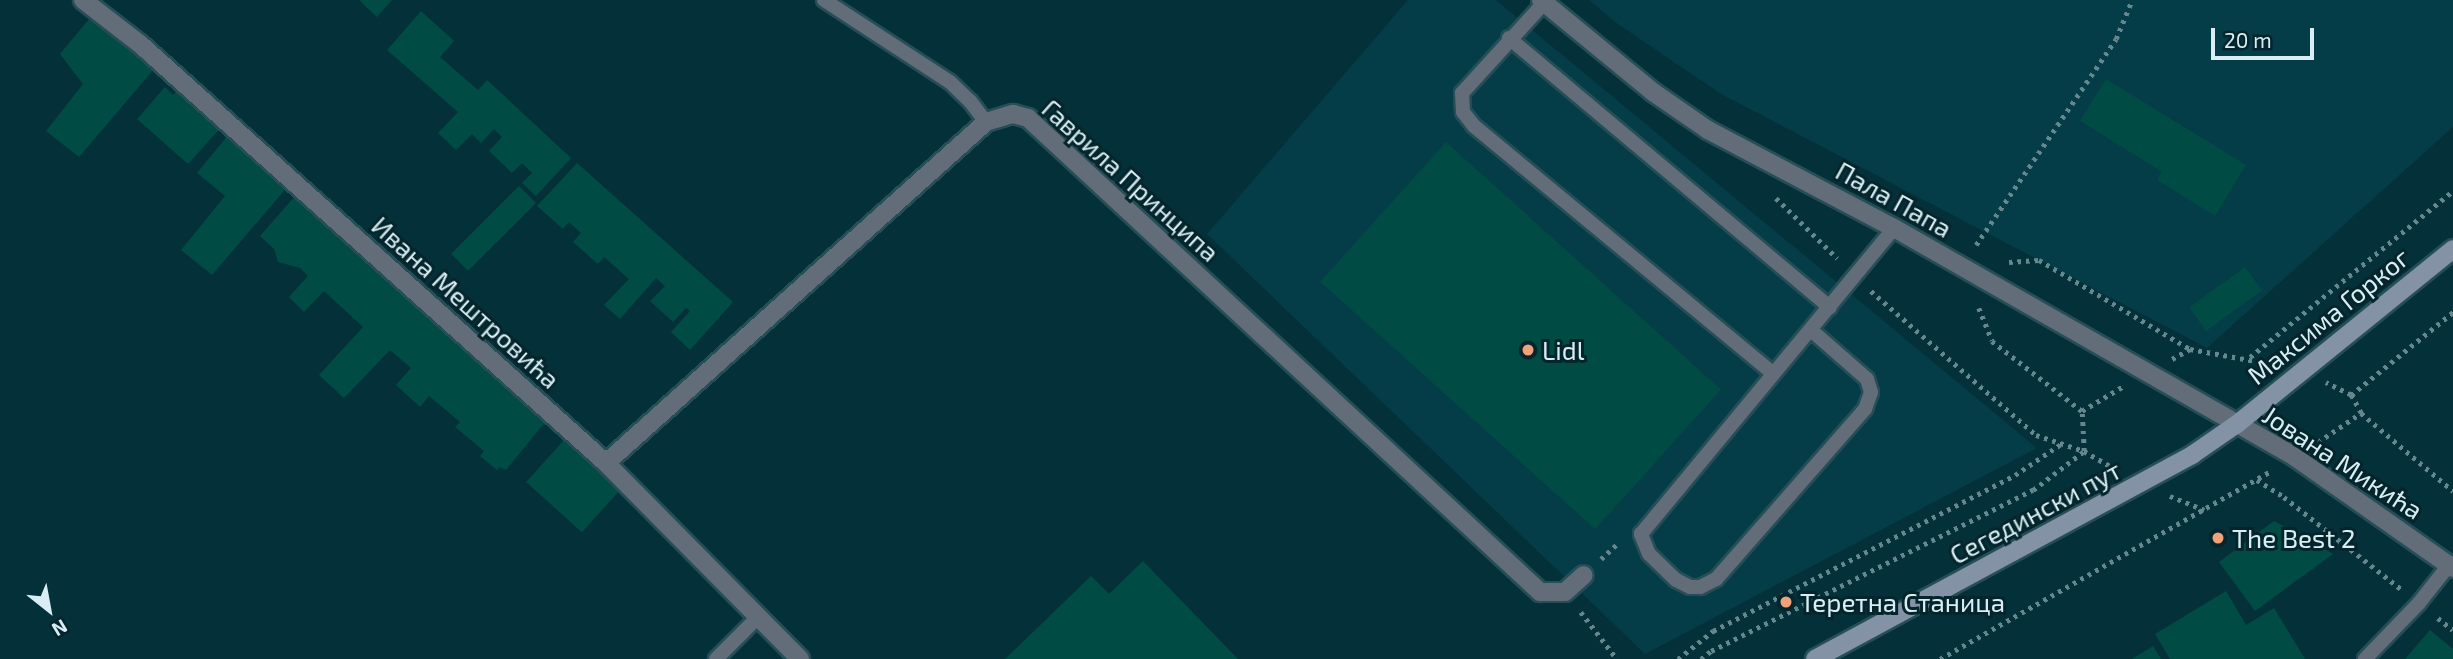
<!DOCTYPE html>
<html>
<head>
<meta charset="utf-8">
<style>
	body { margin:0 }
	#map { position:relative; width:2453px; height:659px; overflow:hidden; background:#043039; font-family:"Exo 2",sans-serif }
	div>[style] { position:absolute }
	.built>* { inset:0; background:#043c48 }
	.building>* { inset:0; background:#004c45; transform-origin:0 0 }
	.path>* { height:4.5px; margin-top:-2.25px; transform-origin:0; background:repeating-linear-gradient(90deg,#65878e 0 3.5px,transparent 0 8.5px) }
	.roads { filter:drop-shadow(2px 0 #264e57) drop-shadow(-2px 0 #264e57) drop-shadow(0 2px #264e57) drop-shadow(0 -2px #264e57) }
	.service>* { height:14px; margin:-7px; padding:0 7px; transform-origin:7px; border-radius:7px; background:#636d79 }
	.minor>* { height:18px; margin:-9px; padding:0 9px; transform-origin:9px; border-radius:9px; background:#636d79 }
	.tertiary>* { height:18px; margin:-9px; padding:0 9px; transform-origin:9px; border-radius:9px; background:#636d79 }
	.secondary>* { height:18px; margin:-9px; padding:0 9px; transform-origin:9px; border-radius:9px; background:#8393a5 }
	.dots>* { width:19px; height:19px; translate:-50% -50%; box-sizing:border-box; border:4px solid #05252c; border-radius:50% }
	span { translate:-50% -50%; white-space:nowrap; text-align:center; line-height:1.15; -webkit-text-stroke:6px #05252c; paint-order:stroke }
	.street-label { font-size:26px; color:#d8eef4 }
	.poi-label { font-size:26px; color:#d8eef4 }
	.left { translate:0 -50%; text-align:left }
	.north { position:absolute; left:14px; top:575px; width:70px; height:70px; -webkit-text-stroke:5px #05252c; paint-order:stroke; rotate:149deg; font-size:19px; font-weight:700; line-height:28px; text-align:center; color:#d8eef4 }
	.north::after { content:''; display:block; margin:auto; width:24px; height:32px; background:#d8eef4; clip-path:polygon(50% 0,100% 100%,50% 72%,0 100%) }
	.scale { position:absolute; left:2211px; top:28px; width:103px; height:32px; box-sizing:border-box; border:4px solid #d8eef4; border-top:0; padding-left:9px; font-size:21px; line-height:24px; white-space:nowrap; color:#d8eef4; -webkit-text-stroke:5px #05252c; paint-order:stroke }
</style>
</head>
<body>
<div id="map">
	<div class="built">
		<i style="clip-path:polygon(1408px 0,1496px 0,2037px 448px,1645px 654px,1207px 234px)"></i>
		<i style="clip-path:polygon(1589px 0,2453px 0,2453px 127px,2207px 348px,1721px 94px,1615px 22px)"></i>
	</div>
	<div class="building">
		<i style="clip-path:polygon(359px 0,392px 0,377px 17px)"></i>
		<i style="clip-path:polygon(421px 11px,454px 41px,440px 57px,478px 90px,487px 80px,571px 158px,536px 196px,522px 183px,532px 173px,522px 163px,512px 173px,489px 151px,502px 137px,494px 129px,481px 143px,472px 134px,456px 150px,438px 133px,458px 112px,387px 50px)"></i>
		<i style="clip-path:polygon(90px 18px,154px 69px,79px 157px,46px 131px,83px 84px,60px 54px)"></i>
		<i style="clip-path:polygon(2106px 79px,2246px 165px,2215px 216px,2157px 180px,2162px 172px,2080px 121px)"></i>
		<i style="clip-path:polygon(165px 87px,173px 95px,181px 87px,223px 125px,188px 164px,137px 119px)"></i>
		<i style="clip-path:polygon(229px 134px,289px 185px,212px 275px,181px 250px,225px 196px,197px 173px)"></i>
		<i style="left:1446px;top:142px;width:370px;height:188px;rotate:42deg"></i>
		<i style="clip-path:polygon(577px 163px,733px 302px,690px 350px,671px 332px,690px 311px,686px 308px,673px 322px,650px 301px,665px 286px,656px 278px,620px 319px,604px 305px,629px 279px,604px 257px,598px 264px,573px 242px,581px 233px,569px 222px,563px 229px,537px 206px)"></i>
		<i style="left:519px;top:186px;width:24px;height:96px;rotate:45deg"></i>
		<i style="clip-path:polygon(296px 195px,546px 421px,506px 470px,500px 467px,497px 470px,480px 456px,484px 451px,455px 427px,460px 422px,429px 396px,420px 407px,396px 385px,411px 368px,390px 350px,344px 398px,319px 375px,363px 327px,324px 291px,304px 312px,289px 297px,308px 276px,300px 268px,278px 262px,274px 249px,260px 236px)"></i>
		<i style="left:2245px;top:267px;width:29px;height:69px;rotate:54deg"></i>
		<i style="left:565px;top:439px;width:75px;height:58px;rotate:42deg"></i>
		<i style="clip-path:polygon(2274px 521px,2333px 554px,2255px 611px,2219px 562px)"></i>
		<i style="clip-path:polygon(1143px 561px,1238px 659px,1005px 659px,1091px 576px,1109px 594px)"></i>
		<i style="clip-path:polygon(2226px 591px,2246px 625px,2274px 608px,2305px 659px,2170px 659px,2155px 634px)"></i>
		<i style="clip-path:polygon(2430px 630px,2453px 649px,2453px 659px,2405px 659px)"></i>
		<i style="clip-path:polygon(2153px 646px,2161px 659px,2132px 659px)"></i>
	</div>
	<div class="path">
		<i style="left:1776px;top:198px;width:86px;rotate:44.5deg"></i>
		<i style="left:1976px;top:245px;width:249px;rotate:-55.8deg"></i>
		<i style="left:2116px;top:39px;width:42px;rotate:-67.7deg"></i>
		<i style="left:2009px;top:262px;width:30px;rotate:-4deg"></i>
		<i style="left:2039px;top:260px;width:175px;rotate:30.5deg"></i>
		<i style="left:1871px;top:291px;width:219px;rotate:41.1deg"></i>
		<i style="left:2036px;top:435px;width:51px;rotate:18.4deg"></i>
		<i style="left:2084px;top:451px;width:32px;rotate:30deg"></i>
		<i style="left:1979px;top:308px;width:35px;rotate:68deg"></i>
		<i style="left:1992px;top:341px;width:114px;rotate:37.9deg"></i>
		<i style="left:2250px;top:357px;width:262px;rotate:-39.3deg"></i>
		<i style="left:2172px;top:359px;width:21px;rotate:-29deg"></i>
		<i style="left:2190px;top:349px;width:83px;rotate:10.4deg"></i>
		<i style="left:2351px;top:395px;width:132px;rotate:-39.1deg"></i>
		<i style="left:2361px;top:413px;width:121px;rotate:40.3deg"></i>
		<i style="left:2318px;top:442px;width:52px;rotate:-34deg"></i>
		<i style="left:2361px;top:413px;width:21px;rotate:-119deg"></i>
		<i style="left:2351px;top:395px;width:28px;rotate:-154deg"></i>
		<i style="left:2084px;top:451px;width:40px;rotate:-92.9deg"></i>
		<i style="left:2082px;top:411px;width:47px;rotate:-31deg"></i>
		<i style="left:2257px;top:480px;width:32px;rotate:32deg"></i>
		<i style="left:2284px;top:497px;width:149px;rotate:38.2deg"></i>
		<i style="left:2170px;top:496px;width:37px;rotate:22deg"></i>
		<i style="left:1601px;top:559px;width:23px;rotate:-43deg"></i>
		<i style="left:1581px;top:612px;width:59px;rotate:52.5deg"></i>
		<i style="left:2438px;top:618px;width:19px;rotate:39deg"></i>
		<i style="left:1678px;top:659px;width:45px;rotate:-38.7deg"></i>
		<i style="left:1713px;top:631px;width:340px;rotate:-27.3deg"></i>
		<i style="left:2015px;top:475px;width:55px;rotate:-34deg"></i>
		<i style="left:1701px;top:659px;width:13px;rotate:-39deg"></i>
		<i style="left:1711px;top:651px;width:360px;rotate:-26.6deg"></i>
		<i style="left:2033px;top:490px;width:63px;rotate:-37.2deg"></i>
		<i style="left:1940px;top:659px;width:378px;rotate:-29.6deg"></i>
	</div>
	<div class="roads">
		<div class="service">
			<i style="left:824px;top:0;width:150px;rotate:33.1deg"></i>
			<i style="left:950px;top:82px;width:28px;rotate:44deg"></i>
			<i style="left:970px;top:101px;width:26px;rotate:53deg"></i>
			<i style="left:1544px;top:3px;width:122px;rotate:132.3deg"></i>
			<i style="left:1462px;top:93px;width:19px;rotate:87deg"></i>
			<i style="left:1463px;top:112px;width:18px;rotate:52deg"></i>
			<i style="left:1474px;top:126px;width:388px;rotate:39.6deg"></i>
			<i style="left:1509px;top:38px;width:419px;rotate:40deg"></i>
			<i style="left:1811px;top:330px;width:74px;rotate:41.2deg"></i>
			<i style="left:1867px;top:379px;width:14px;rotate:73deg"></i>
			<i style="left:1871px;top:392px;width:18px;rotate:109deg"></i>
			<i style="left:1865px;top:409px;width:226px;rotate:131.2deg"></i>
			<i style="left:1716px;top:579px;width:18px;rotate:153deg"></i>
			<i style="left:1700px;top:587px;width:10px;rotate:180deg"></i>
			<i style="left:1690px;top:587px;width:16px;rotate:-153deg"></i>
			<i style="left:1676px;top:580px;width:37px;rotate:-136deg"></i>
			<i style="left:1649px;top:554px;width:22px;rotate:-112deg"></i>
			<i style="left:1641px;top:534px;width:397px;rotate:-50.4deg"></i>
			<i style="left:716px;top:659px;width:59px;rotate:-45deg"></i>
			<i style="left:2365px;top:659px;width:78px;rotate:-46deg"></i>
			<i style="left:2419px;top:603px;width:48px;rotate:-51.7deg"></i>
		</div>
		<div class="minor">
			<i style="left:83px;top:0;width:72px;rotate:37.7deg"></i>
			<i style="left:140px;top:44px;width:627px;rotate:41.96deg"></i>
			<i style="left:606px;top:463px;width:276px;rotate:45.3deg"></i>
			<i style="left:606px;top:463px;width:511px;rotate:-41.9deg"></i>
			<i style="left:986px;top:122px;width:28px;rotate:-17deg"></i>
			<i style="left:1013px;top:114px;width:16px;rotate:15deg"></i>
			<i style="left:1028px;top:118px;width:698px;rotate:42.79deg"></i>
			<i style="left:1540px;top:592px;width:25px"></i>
			<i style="left:1565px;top:592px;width:25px;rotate:-42deg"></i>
		</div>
		<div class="tertiary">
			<i style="left:1541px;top:0;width:145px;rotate:39.4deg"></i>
			<i style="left:1653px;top:92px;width:67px;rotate:34.6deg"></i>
			<i style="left:1708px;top:130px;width:210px;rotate:27.8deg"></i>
			<i style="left:1894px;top:228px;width:462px;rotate:29.7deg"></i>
			<i style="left:2295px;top:457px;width:193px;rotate:35.1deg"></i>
		</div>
		<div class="secondary">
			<i style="left:1815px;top:659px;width:429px;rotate:-28.4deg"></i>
			<i style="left:2192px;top:455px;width:55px;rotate:-34.6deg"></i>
			<i style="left:2237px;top:424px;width:278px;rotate:-39deg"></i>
		</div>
	</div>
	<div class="dots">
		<i style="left:1528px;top:350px;background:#f0a378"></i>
		<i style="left:2218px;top:538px;background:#f0a378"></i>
		<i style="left:1786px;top:602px;background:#f0a378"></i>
	</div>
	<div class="street-label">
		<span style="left:1131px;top:180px;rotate:42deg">Гаврила Принципа</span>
		<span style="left:1894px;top:199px;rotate:29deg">Пала Папа</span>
		<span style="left:466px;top:302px;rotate:42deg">Ивана Мештровића</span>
		<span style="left:2328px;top:316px;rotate:-39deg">Максима Горког</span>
		<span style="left:2343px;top:462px;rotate:33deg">Јована Микића</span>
		<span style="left:2035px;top:512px;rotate:-28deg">Сегедински пут</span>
	</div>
	<div class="poi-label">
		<span class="left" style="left:1542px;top:350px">Lidl</span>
		<span class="left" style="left:2232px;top:538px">The Best 2</span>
		<span class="left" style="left:1800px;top:602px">Теретна Станица</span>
	</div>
	<div class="north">N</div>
	<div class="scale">20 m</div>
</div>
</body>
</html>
